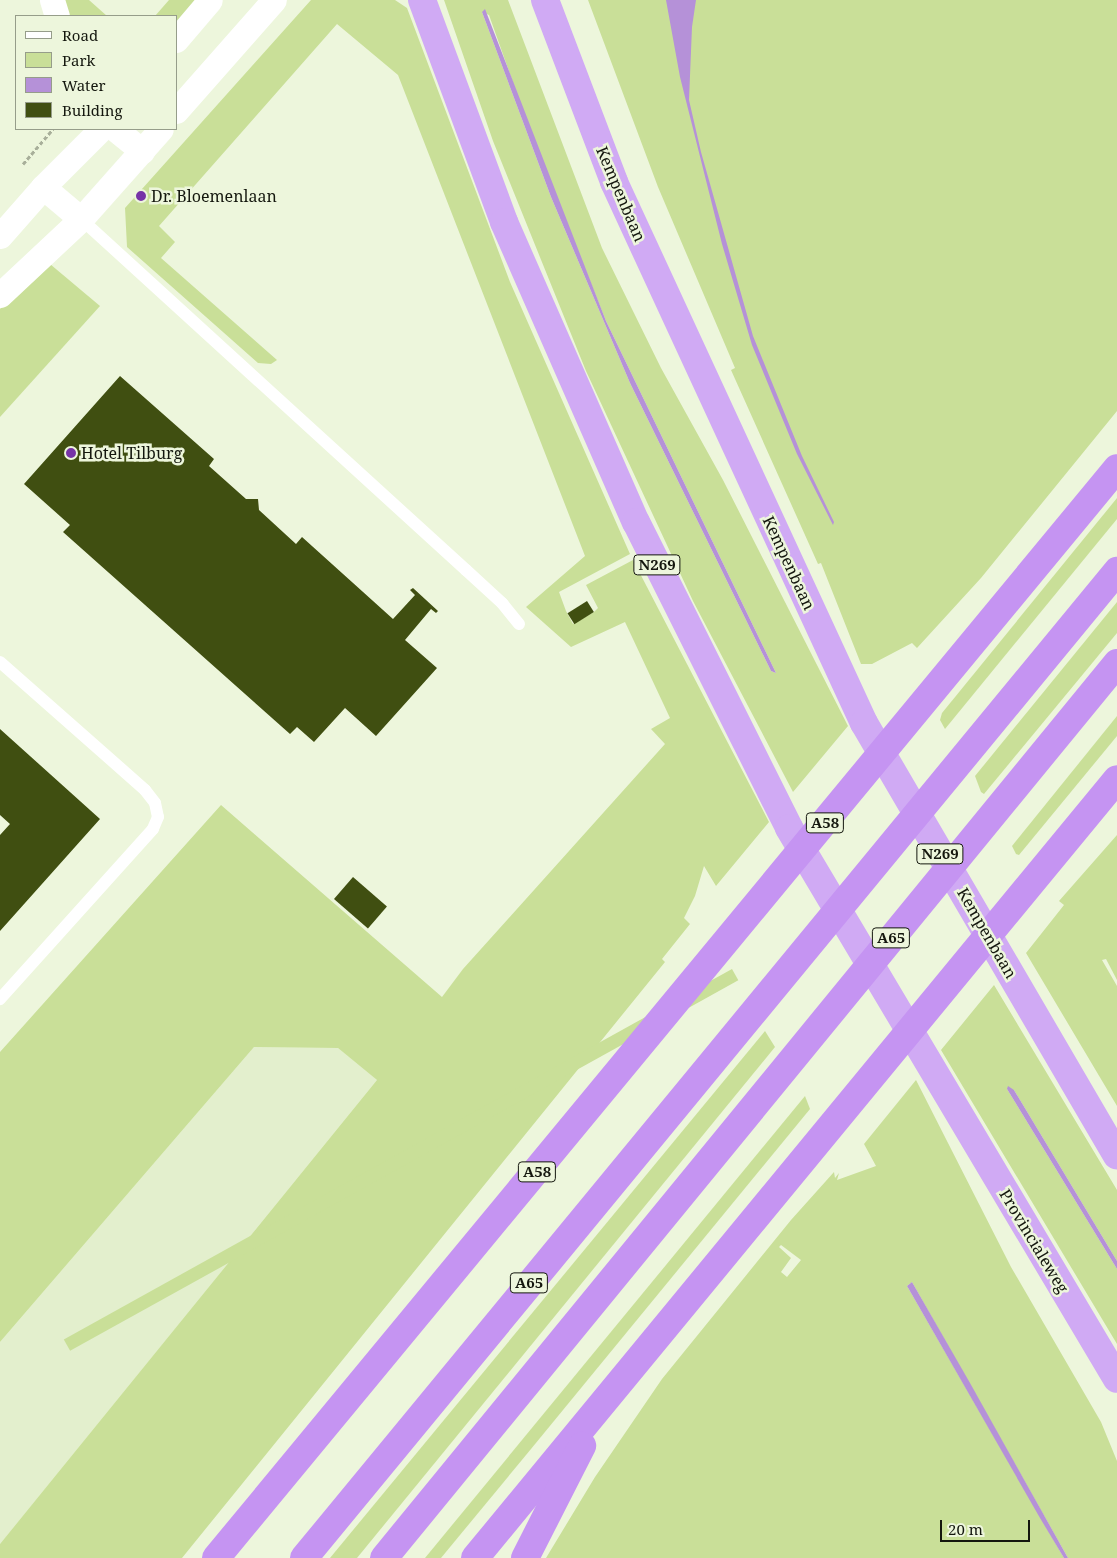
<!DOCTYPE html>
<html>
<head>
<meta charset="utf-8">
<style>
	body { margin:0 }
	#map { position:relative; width:1117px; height:1558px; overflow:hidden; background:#edf6dc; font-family:"Noto Serif",serif }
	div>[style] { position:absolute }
	.built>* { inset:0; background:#e3efcd }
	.green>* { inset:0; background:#c9df98; transform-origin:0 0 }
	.water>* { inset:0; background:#b591d8 }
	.building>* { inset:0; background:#404f11; transform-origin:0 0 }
	.path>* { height:3px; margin-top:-1.5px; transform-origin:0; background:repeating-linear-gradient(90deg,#a8af9a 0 4px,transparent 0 6.5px) }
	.service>* { height:12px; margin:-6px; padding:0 6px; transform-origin:6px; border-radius:6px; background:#fff }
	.minor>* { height:25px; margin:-12.5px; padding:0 12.5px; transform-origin:12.5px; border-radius:12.5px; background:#fff }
	.trunk>* { height:28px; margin:-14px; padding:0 14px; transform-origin:14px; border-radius:14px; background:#d0aaf4 }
	.motorway>* { height:28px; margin:-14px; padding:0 14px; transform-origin:14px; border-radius:14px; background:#c594f2 }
	.dots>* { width:14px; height:14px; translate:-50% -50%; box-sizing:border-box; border:2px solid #edf6dc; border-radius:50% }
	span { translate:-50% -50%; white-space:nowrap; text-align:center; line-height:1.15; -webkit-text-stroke:5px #edf6dc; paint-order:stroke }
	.shield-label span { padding:1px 4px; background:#edf6dc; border:1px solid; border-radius:4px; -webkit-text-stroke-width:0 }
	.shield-label { font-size:15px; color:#14170e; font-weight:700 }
	.street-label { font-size:16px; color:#14170e }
	.poi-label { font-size:16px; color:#14170e }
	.left { translate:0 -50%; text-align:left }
	.legend { position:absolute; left:15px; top:15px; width:162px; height:115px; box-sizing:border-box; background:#edf6dc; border:1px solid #969d8a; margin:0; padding:6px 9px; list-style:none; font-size:15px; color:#14170e }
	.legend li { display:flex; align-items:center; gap:10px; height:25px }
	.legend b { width:25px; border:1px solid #969d8a }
	.scale { position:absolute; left:940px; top:1520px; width:90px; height:22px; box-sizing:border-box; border:2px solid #14170e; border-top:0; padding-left:6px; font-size:15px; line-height:18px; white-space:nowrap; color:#14170e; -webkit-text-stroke:4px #edf6dc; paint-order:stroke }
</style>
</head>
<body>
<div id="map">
	<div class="built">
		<i style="clip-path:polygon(254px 1047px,338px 1048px,377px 1080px,0 1544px,0 1342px)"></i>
	</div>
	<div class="green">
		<i style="clip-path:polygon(64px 0,89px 0,107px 16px,69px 16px)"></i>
		<i style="clip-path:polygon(169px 0,198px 0,176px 23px,176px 16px,155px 16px)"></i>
		<i style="clip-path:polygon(311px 0,395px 0,407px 8px,510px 282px,630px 554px,559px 592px,566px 611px,573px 624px,594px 612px,598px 608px,586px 585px,633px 560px,769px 822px,716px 886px,704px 866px,695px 896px,684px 918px,690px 924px,662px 959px,665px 962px,182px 1558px,0 1558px,0 1544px,377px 1080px,338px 1048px,254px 1047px,0 1342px,0 1052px,221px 805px,442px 997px,463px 969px,665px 744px,651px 729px,670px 718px,625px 622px,571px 647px,526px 607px,585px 556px,398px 75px,337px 24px,159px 226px,175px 242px,161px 258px,277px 360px,271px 364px,258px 363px,127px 247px,125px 208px)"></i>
		<i style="clip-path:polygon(evenodd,444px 0,508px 0,602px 248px,661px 368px,723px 480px,848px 726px,793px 792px,693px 601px,586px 371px,493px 141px,444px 0,482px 12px,489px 15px,532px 136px,606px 321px,776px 673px,771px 671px,630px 383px,551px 197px,482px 12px)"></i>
		<i style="clip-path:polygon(588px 0,1117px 0,1117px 411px,981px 578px,917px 648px,912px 643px,872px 664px,861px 664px,821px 563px,818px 564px,731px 370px,735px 368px,658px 187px)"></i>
		<i style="clip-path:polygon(50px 264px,100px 306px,0 417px,0 309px)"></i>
		<i style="clip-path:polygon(1117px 498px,1117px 519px,945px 729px,940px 720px,942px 713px)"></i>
		<i style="clip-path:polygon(1117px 602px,1117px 633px,984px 794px,981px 792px,975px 776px)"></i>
		<i style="clip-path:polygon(1117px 716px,1117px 736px,1019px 855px,1016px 854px,1012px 846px)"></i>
		<i style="clip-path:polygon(1117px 835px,1117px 980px,1106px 959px,1102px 960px,1117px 986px,1117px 1106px,1026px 953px,1064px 905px,1059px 901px)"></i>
		<i style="left:732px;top:969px;width:13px;height:764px;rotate:61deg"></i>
		<i style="clip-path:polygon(994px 985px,1117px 1190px,1117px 1261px,1014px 1090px,1007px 1089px,1117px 1269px,1117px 1344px,941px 1050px)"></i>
		<i style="clip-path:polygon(765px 1031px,775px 1047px,357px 1558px,330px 1558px)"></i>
		<i style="clip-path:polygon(evenodd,916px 1080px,1011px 1267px,1101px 1422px,1117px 1461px,1117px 1558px,1068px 1558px,912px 1282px,907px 1286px,1064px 1558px,546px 1558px,595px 1477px,662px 1379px,791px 1220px,834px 1172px,835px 1178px,839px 1173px,837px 1180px,876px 1166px,864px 1144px,916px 1080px,781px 1245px,801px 1260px,787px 1277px,781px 1272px,791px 1258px,779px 1247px,781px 1245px)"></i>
		<i style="clip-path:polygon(805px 1096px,810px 1109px,531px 1449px,441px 1558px,425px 1558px)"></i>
	</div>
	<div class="water">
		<i style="clip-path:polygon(666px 0,696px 0,692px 27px,689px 100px,701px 152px,753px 336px,802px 456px,834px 522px,833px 525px,797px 454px,752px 345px,722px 244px,680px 77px)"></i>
		<i style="clip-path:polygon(485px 9px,606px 321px,776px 673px,771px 671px,630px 383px,551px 197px,482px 12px)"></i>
		<i style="clip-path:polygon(1008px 1086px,1014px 1090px,1117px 1261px,1117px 1269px,1007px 1089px)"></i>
		<i style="clip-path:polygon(912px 1282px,970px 1383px,1068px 1558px,1064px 1558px,1040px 1518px,907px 1286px)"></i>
	</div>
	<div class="building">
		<i style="clip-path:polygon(120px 376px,214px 459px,209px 466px,246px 499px,258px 499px,259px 510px,296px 544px,302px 537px,393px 619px,415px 595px,410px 590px,413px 588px,438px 611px,436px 613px,431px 609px,405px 640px,437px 668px,376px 736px,345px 708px,314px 742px,297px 727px,290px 734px,63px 532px,70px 525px,24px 484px)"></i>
		<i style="left:587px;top:601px;width:13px;height:23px;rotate:58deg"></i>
		<i style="clip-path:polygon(0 729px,100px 819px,0 931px,0 835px,10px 824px,0 815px)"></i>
		<i style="left:353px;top:877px;width:45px;height:29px;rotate:41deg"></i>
	</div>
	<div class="path">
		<i style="left:23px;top:164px;width:46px;rotate:-49.4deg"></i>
	</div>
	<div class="service">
		<i style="left:81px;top:219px;width:521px;rotate:42.36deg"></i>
		<i style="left:466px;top:570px;width:49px;rotate:42.5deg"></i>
		<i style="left:502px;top:603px;width:27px;rotate:51deg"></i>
		<i style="left:0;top:662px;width:193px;rotate:41.4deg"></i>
		<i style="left:145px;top:790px;width:16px;rotate:52deg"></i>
		<i style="left:155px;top:803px;width:14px;rotate:78deg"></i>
		<i style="left:158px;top:817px;width:13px;rotate:113deg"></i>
		<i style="left:153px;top:829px;width:229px;rotate:132deg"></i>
	</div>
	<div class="minor">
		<i style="left:52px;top:0;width:17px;rotate:73deg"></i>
		<i style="left:176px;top:40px;width:52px;rotate:-49.6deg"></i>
		<i style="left:176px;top:111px;width:148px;rotate:-48.6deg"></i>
		<i style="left:115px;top:129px;width:35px;rotate:39deg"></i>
		<i style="left:43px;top:187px;width:50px;rotate:40.1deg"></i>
		<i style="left:0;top:236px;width:65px;rotate:-48.7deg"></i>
		<i style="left:43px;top:187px;width:82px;rotate:-45deg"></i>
		<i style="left:0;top:295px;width:111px;rotate:-43.2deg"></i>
		<i style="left:81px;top:219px;width:120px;rotate:-48.4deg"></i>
	</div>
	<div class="trunk">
		<i style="left:422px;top:0;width:237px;rotate:69.7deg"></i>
		<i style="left:504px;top:222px;width:328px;rotate:66.3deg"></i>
		<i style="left:636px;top:522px;width:342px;rotate:63.4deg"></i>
		<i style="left:789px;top:828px;width:641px;rotate:59.24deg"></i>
		<i style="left:545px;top:0;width:195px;rotate:69.2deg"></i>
		<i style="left:614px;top:182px;width:596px;rotate:65.2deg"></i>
		<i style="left:864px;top:723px;width:501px;rotate:59.7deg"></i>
	</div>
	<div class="motorway">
		<i style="left:216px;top:1558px;width:1414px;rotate:-50.42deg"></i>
		<i style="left:304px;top:1558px;width:1279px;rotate:-50.52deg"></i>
		<i style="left:384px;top:1558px;width:1157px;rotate:-50.68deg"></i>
		<i style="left:475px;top:1558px;width:1009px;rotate:-50.51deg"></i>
		<i style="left:525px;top:1558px;width:126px;rotate:-63deg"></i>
	</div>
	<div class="dots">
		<i style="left:141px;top:196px;background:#7633a7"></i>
		<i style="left:71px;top:453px;background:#7633a7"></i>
	</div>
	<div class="shield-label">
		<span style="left:657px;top:565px">N269</span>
		<span style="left:825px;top:823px">A58</span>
		<span style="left:940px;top:854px">N269</span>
		<span style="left:891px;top:938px">A65</span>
		<span style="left:537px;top:1172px">A58</span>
		<span style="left:529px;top:1283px">A65</span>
	</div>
	<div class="street-label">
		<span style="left:621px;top:194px;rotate:67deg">Kempenbaan</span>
		<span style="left:789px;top:563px;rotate:65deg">Kempenbaan</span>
		<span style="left:987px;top:933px;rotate:60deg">Kempenbaan</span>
		<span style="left:1034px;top:1241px;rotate:59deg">Provincialeweg</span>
	</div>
	<div class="poi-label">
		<span class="left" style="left:151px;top:196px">Dr. Bloemenlaan</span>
		<span class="left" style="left:81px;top:453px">Hotel Tilburg</span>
	</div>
	<ul class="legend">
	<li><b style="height:6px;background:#fff"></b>Road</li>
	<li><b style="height:14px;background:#c9df98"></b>Park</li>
	<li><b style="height:14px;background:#b591d8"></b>Water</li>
	<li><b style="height:14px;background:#404f11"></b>Building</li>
	</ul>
	<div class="scale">20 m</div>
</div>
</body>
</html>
